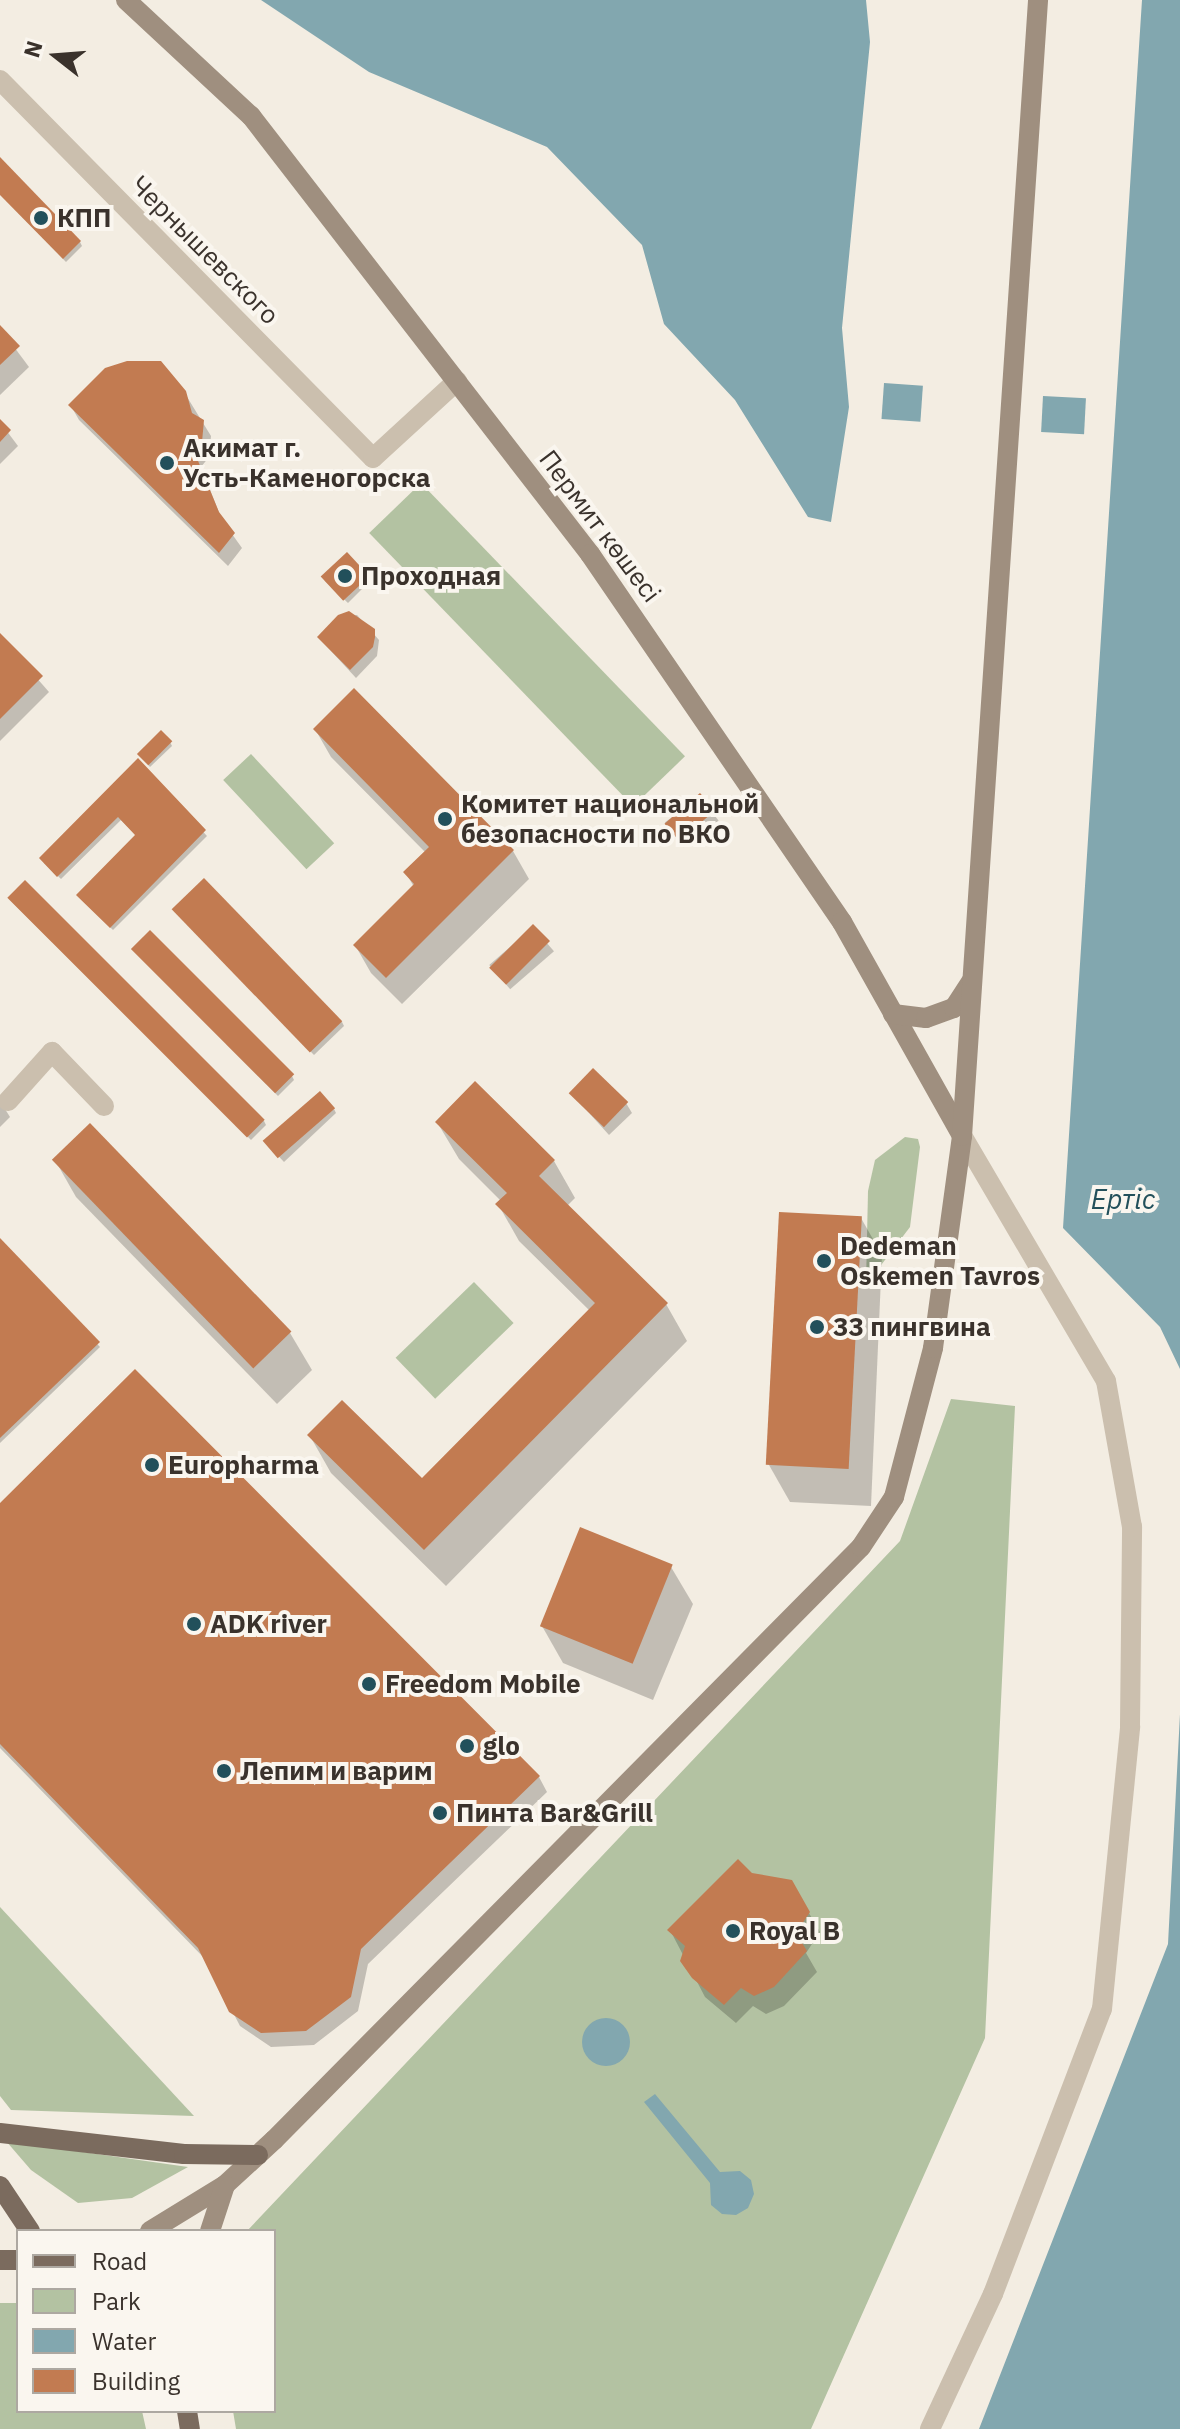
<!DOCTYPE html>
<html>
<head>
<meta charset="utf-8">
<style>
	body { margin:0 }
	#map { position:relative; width:1180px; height:2429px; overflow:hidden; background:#f3ede2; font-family:"IBM Plex Sans",sans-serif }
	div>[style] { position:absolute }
	.green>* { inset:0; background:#b3c2a2; transform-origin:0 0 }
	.water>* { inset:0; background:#82a7af; transform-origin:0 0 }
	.round { border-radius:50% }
	.shadow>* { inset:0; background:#0003; transform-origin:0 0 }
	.building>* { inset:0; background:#c27b51; transform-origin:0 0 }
	.minor>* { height:20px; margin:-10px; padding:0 10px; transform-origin:10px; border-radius:10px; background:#cbbfae }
	.tertiary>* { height:20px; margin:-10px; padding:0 10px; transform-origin:10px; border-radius:10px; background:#cbbfae }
	.secondary>* { height:20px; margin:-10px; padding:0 10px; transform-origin:10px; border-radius:10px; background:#9f8f7f }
	.primary>* { height:20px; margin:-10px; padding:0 10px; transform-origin:10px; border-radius:10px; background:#7b6b5e }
	.dots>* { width:22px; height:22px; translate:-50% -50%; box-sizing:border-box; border:4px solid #faf6ef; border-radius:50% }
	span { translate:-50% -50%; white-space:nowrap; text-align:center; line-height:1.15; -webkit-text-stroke:8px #faf6ef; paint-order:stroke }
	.poi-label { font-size:26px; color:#3a322c; font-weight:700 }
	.left { translate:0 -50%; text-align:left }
	.street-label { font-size:26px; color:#3a322c }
	.water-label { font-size:28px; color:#22505b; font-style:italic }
	.legend { position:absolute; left:16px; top:2229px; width:260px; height:184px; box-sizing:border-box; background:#faf6ef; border:2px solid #ada8a1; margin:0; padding:10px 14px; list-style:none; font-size:24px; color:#3a322c }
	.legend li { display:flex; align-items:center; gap:16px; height:40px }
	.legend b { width:40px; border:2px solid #ada8a1 }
	.north { position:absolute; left:16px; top:16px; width:80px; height:80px; -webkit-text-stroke:6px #faf6ef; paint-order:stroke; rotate:287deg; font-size:22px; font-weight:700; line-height:32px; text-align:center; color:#3a322c }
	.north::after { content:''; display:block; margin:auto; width:28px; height:36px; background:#3a322c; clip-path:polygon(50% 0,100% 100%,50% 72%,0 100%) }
</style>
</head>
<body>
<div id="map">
	<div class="green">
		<i style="left:421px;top:483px;width:380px;height:72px;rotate:46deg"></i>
		<i style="left:251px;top:754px;width:122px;height:38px;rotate:47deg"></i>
		<i style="clip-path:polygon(905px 1137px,918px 1139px,920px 1147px,910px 1227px,866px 1285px,868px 1191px,875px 1160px)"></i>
		<i style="left:474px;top:1282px;width:57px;height:109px;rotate:46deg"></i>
		<i style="clip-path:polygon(951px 1399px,1015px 1406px,985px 2038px,811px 2429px,236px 2429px,233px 2411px,274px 2411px,274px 2231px,247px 2231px,900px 1541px)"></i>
		<i style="clip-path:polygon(0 1907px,194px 2116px,11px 2110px,0 2096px)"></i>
		<i style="clip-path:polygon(6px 2141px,188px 2167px,132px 2198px,78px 2203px,31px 2170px)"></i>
		<i style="clip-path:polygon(0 2303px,18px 2303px,18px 2411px,142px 2411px,146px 2429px,0 2429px)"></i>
	</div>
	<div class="water">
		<i style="clip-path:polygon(261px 0,866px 0,870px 42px,842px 328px,849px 407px,831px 522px,808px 517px,735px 400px,664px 324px,642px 245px,547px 147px,369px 72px)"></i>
		<i style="clip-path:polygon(1142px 0,1180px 0,1180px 1369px,1160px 1327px,1063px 1228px)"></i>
		<i style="left:884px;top:383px;width:39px;height:36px;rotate:4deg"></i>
		<i style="left:1043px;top:396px;width:43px;height:36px;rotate:3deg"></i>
		<i style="clip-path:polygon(1180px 1714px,1180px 2429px,979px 2429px,1168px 1944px)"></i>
		<i class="round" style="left:582px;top:2018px;width:48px;height:48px"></i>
		<i style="clip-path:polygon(655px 2094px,720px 2172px,740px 2171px,751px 2180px,754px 2194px,748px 2208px,736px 2215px,722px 2214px,711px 2205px,710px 2183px,644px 2102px)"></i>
	</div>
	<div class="shadow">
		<i style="clip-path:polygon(0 160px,80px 242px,82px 246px,66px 262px,0 194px)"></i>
		<i style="clip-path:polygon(0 328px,29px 367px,0 395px)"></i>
		<i style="clip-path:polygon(184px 392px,211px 436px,209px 457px,201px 467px,222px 520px,242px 548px,228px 566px,79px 420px,71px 406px)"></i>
		<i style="clip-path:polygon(0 422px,18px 446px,0 464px)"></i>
		<i style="clip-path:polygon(368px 577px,370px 581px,348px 603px,325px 581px)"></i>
		<i style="clip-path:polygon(357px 615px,379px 640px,377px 656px,356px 678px,319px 638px,339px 617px)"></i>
		<i style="clip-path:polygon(0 636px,49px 692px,0 741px)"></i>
		<i style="clip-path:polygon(315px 729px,513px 851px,529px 879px,402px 1004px,371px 973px,355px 945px,414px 887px,406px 873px,426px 853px,331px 757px)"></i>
		<i style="clip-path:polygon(170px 742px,172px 746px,150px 767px,142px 758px)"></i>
		<i style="clip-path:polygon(138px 761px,207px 836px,113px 930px,81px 899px,137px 836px,121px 820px,61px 879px,44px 863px)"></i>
		<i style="left:700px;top:796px;width:31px;height:44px;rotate:53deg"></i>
		<i style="clip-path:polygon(9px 899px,264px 1121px,266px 1125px,251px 1140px)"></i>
		<i style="clip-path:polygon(177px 914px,342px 1022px,344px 1026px,314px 1055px)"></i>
		<i style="left:533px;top:927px;width:32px;height:58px;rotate:49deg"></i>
		<i style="clip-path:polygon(136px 953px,292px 1076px,294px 1080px,278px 1096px)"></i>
		<i style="clip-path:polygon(571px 1093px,626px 1103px,632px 1113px,609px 1135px)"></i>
		<i style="clip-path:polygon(0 1101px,10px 1117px,0 1127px)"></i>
		<i style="clip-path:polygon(334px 1109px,336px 1113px,284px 1162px,270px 1147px)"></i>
		<i style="clip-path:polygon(437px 1122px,554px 1161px,575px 1198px,567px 1206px,666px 1304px,687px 1341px,446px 1586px,331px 1473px,310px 1436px,422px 1481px,590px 1311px,519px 1241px,498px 1204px,501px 1201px,459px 1159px)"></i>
		<i style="clip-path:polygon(55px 1160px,290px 1333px,312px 1370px,277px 1404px,76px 1197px)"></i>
		<i style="clip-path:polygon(861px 1218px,882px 1255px,871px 1506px,790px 1502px,769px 1465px)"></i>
		<i style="clip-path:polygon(0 1241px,100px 1347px,0 1443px)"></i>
		<i style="clip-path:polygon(135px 1372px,539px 1777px,547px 1792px,368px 1964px,358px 2011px,314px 2045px,271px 2047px,240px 2026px,206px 1960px,0 1748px,0 1506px)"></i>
		<i style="clip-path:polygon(671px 1567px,693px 1604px,653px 1700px,563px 1663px,542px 1626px)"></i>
		<i style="clip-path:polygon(751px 1874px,791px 1882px,820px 1932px,806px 1953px,817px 1972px,784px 2006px,766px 2014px,753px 2006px,736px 2023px,705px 1997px,670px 1930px)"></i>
	</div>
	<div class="building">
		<i style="clip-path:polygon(0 157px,81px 241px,63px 259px,0 195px)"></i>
		<i style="clip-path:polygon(0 325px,20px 346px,0 365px)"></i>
		<i style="clip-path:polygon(127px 361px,161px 361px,186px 391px,192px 413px,204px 420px,202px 442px,194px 451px,219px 512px,235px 533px,219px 553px,68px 405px,105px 368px)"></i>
		<i style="clip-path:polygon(0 419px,11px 430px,0 442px)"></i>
		<i style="left:347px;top:552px;width:33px;height:36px;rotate:47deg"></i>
		<i style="clip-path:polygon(349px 611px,375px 629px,375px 637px,373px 647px,350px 670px,317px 637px,338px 615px)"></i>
		<i style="clip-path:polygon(0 633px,43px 676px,0 719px)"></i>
		<i style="clip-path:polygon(354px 688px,514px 850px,386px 978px,353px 945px,414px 884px,403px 872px,429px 847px,313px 729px)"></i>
		<i style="left:161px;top:730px;width:16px;height:34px;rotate:45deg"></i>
		<i style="clip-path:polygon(138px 758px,206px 830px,110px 928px,76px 895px,135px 835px,118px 817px,57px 877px,39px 858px)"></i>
		<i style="left:700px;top:793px;width:23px;height:47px;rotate:49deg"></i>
		<i style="left:204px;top:878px;width:199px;height:45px;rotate:46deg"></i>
		<i style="left:25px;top:880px;width:339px;height:25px;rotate:45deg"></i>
		<i style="left:533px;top:924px;width:24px;height:62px;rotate:45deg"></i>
		<i style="left:150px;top:930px;width:204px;height:27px;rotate:45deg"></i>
		<i style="left:593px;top:1068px;width:49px;height:35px;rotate:44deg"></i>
		<i style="clip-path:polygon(475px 1081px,555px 1160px,539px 1176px,668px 1303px,424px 1550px,307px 1435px,342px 1400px,422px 1478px,595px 1303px,495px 1204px,507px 1193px,435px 1122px)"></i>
		<i style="left:320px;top:1091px;width:23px;height:76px;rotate:49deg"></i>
		<i style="left:90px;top:1123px;width:290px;height:53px;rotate:46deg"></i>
		<i style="left:779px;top:1212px;width:83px;height:253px;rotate:3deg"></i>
		<i style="clip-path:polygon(0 1238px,100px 1342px,0 1438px)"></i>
		<i style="clip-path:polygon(135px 1369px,540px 1776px,361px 1949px,351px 1997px,306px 2031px,261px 2033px,229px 2012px,198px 1948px,0 1744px,0 1503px)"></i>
		<i style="left:580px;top:1527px;width:100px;height:107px;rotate:22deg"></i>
		<i style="clip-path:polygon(738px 1859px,752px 1873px,792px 1880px,810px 1912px,796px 1933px,807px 1951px,774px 1987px,754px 1996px,741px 1988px,724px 2005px,692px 1978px,680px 1961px,685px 1946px,667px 1930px)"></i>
	</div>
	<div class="minor">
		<i style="left:0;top:80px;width:531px;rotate:45.38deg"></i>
		<i style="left:373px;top:458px;width:114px;rotate:-42.5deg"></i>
		<i style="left:8px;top:1101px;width:66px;rotate:-48.1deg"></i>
		<i style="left:52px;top:1052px;width:75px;rotate:46.1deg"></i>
	</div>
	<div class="tertiary">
		<i style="left:930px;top:2429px;width:149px;rotate:-65deg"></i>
		<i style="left:993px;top:2294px;width:305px;rotate:-69.1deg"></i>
		<i style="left:1102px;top:2009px;width:284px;rotate:-84.3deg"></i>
		<i style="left:1130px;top:1726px;width:199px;rotate:-89.4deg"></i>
		<i style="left:1132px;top:1527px;width:148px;rotate:-100.1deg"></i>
		<i style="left:1106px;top:1381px;width:284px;rotate:-120.4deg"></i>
	</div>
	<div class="secondary">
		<i style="left:126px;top:0;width:171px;rotate:42.9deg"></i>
		<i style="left:251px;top:116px;width:554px;rotate:52.26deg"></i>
		<i style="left:590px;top:554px;width:446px;rotate:55.6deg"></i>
		<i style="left:842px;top:922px;width:245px;rotate:60.7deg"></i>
		<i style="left:893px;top:1014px;width:33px;rotate:7deg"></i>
		<i style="left:926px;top:1018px;width:30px;rotate:-20deg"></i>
		<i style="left:954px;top:1008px;width:31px;rotate:-57deg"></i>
		<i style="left:150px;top:2231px;width:88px;rotate:-31.5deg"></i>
		<i style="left:225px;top:2185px;width:67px;rotate:-42.6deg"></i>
		<i style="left:274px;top:2140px;width:834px;rotate:-45.29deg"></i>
		<i style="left:861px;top:1547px;width:60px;rotate:-56.6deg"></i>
		<i style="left:894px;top:1497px;width:154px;rotate:-75.3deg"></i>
		<i style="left:933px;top:1348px;width:214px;rotate:-82.2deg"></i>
		<i style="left:962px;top:1136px;width:1139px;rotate:-86.17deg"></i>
		<i style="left:210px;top:2231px;width:48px;rotate:-71.9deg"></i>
	</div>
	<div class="primary">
		<i style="left:0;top:2133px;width:185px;rotate:6.5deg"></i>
		<i style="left:184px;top:2154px;width:74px;rotate:0.8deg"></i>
		<i style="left:0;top:2186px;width:54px;rotate:56.3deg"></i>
		<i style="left:0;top:2260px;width:18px"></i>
		<i style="left:187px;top:2411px;width:18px;rotate:81deg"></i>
	</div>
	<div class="dots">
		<i style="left:41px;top:218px;background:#22505b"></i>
		<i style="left:167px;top:463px;background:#22505b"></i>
		<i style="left:345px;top:576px;background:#22505b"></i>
		<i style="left:445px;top:819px;background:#22505b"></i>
		<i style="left:824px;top:1261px;background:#22505b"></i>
		<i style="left:817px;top:1327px;background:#22505b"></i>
		<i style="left:152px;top:1465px;background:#22505b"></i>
		<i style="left:194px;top:1624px;background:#22505b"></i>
		<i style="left:369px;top:1684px;background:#22505b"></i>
		<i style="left:467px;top:1746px;background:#22505b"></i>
		<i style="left:224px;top:1771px;background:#22505b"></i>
		<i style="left:440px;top:1813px;background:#22505b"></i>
		<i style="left:733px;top:1931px;background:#22505b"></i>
	</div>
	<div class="poi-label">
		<span class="left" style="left:57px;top:218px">КПП</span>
		<span class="left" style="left:183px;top:463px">Акимат г.<br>Усть-Каменогорска</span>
		<span class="left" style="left:361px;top:576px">Проходная</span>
		<span class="left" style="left:461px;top:819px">Комитет национальной<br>безопасности по ВКО</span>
		<span class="left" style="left:840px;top:1261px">Dedeman<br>Oskemen Tavros</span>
		<span class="left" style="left:833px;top:1327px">33 пингвина</span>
		<span class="left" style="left:168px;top:1465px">Europharma</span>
		<span class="left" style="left:210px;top:1624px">ADK river</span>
		<span class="left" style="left:385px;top:1684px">Freedom Mobile</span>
		<span class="left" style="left:483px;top:1746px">glo</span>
		<span class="left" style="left:240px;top:1771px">Лепим и варим</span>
		<span class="left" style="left:456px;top:1813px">Пинта Bar&amp;Grill</span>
		<span class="left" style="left:749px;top:1931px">Royal B</span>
	</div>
	<div class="street-label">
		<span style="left:205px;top:250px;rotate:45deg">Чернышевского</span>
		<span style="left:600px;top:526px;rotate:53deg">Пермит көшесі</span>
	</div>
	<div class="water-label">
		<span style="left:1123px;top:1199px">Ертіс</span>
	</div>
	<ul class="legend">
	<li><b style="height:10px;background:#7b6b5e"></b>Road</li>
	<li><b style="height:22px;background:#b3c2a2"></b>Park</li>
	<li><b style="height:22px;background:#82a7af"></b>Water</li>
	<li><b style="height:22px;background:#c27b51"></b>Building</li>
	</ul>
	<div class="north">N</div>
</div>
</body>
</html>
